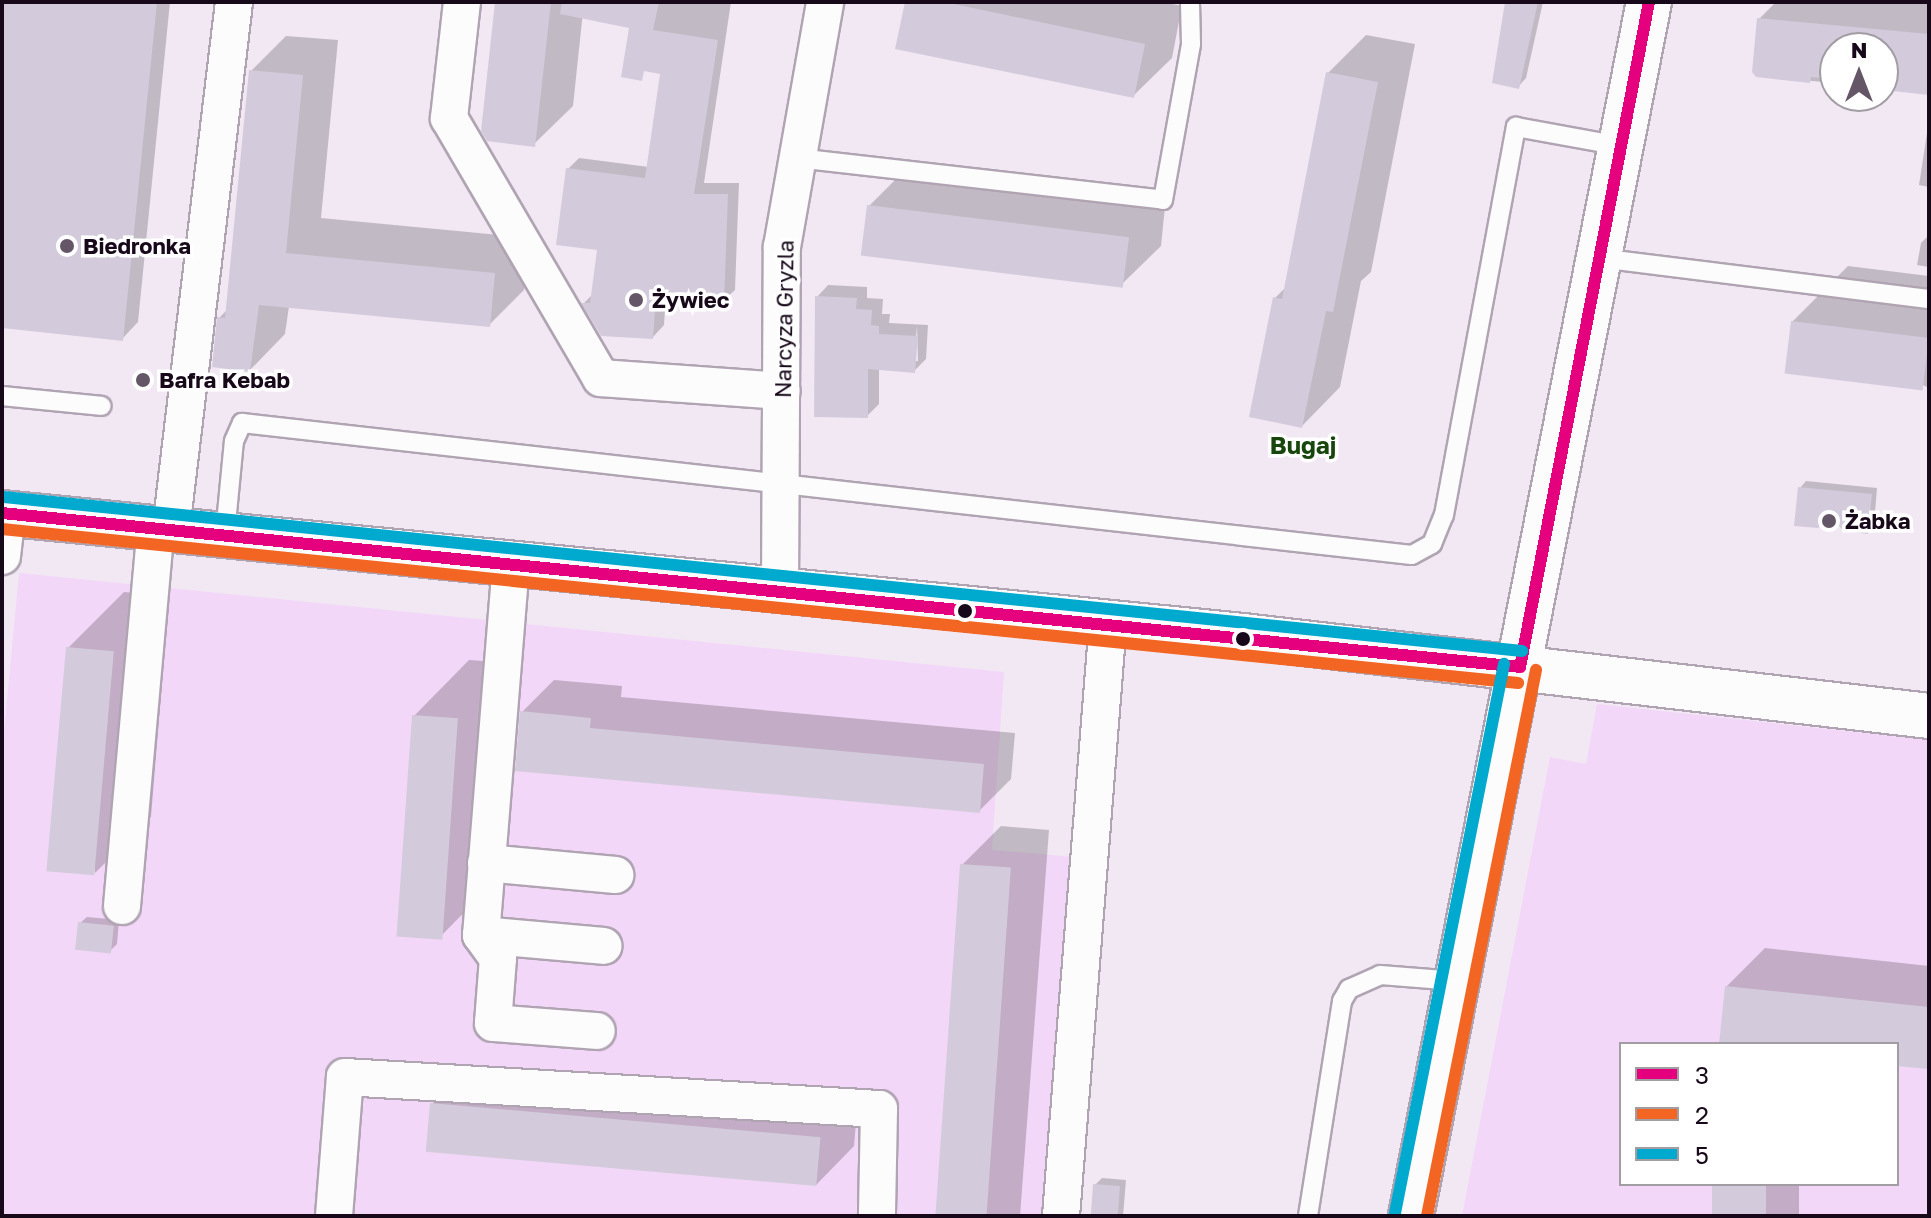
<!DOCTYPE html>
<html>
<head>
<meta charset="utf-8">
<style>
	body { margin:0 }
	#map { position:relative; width:1931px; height:1218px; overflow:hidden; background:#f2e8f4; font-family:"Golos Text",sans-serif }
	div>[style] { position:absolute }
	.green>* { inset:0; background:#f3d7f8 }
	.shadow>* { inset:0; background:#0003; transform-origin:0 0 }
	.building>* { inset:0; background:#d3cbdb; transform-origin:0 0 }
	.roads { filter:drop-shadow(2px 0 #b0a4b3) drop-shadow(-2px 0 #b0a4b3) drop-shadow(0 2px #b0a4b3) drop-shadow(0 -2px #b0a4b3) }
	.lane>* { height:18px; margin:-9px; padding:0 9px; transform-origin:9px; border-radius:9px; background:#fdfcfd }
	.street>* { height:36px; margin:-18px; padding:0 18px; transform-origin:18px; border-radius:18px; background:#fdfcfd }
	.secondary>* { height:44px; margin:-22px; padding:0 22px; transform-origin:22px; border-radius:22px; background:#fdfcfd }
	.bus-1>* { height:12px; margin:-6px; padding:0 6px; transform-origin:6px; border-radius:6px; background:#e5007d }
	.bus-2>* { height:12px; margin:-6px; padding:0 6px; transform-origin:6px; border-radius:6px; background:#f26522 }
	.bus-3>* { height:12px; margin:-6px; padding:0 6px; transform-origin:6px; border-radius:6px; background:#00a9ce }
	.dots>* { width:22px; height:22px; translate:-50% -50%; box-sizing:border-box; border:4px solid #fff; border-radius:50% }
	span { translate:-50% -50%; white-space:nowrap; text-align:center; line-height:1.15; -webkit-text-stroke:7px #fff; paint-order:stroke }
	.poi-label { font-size:22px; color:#17081a; font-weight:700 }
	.left { translate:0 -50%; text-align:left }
	.street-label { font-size:22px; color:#17081a }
	.neighbourhood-label { font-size:24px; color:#16460c; font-weight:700 }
	.frame { position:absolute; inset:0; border:4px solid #17081a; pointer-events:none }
	.legend { position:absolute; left:1619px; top:1042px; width:280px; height:144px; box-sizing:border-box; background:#fff; border:2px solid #a29ca3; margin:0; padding:10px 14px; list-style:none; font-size:24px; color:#17081a }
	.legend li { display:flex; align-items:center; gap:16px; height:40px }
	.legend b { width:40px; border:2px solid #a29ca3 }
	.north { position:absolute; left:1819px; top:32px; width:80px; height:80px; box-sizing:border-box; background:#fff; border:2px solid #a29ca3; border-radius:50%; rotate:0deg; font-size:22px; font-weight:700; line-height:32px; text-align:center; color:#17081a }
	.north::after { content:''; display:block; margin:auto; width:28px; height:36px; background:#645666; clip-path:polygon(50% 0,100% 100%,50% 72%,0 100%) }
</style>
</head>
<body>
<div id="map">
	<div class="green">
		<i style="clip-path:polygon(19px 573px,1004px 672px,992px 850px,1075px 857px,1045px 1216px,2px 1216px,2px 754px)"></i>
		<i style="clip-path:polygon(evenodd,1597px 704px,1929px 740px,1929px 1216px,1462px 1216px,1550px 757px,1586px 764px,1597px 704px,1621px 1044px,1897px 1044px,1897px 1184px,1621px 1184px,1621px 1044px)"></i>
	</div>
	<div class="shadow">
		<i style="clip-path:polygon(2px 2px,170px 2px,138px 322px,122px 339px,2px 326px)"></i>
		<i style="clip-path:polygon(497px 2px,584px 2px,573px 106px,534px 144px)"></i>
		<i style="clip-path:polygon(612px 2px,731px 2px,704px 183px,739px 183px,735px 290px,723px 301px,666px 295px,664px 325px,653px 337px,584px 303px,593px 294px,599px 248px,568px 169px,579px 158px,649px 167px,663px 72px)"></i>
		<i style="clip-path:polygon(907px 2px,1163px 2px,1182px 6px,1172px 58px,1133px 96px)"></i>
		<i style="clip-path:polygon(1508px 2px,1543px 2px,1526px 78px,1518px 87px)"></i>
		<i style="clip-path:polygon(1776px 2px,1929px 2px,1929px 93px,1883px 88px,1883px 48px,1835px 48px,1835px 83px,1757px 76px,1759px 19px)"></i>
		<i style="clip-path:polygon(1366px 35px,1415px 44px,1371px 272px,1361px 281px,1340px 387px,1302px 426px,1275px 298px,1286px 287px,1328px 73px)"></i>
		<i style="clip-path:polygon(286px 36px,338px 40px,321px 218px,530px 238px,524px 290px,489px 325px,289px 306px,285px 334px,250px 370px,219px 318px,227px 310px,251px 71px)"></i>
		<i style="clip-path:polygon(1929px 120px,1929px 187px,1919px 185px)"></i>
		<i style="clip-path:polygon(907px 168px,1166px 197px,1161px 246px,1122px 284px,869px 206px)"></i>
		<i style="clip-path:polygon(1929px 235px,1929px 267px,1917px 265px,1921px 243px)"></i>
		<i style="clip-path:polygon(1848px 266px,1929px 276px,1929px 388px,1792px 322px)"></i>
		<i style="clip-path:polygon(evenodd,828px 285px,867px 287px,867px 298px,883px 299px,882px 314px,890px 314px,889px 323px,928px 325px,926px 359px,914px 371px,879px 368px,879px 404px,867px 416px,817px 297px,828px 285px,917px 326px,918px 361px,914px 361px,917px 326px)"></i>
		<i style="clip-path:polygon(1806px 481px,1877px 488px,1874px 525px,1867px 532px,1800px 488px)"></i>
		<i style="clip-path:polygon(124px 592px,169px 596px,151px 817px,95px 873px,68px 648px)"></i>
		<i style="clip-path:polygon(469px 660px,513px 663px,494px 882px,439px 938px,414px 716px)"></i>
		<i style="clip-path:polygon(554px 680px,622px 686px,621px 697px,1015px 733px,1011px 779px,979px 811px,517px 769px,522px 712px)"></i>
		<i style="clip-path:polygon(1001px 826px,1049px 830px,1020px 1216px,937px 1216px,962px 865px)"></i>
		<i style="clip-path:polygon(87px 917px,119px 920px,117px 944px,110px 951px,80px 923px)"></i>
		<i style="clip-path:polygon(1765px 948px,1929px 966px,1929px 1067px,1897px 1064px,1897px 1044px,1721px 1044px,1727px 986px)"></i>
		<i style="clip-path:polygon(470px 1066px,858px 1099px,854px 1146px,816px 1185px,432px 1104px)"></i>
		<i style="clip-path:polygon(1102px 1178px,1126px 1180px,1123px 1216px,1093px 1216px,1095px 1185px)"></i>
		<i style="left:1714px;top:1184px;width:85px;height:32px"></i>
	</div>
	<div class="building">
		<i style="clip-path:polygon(2px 2px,157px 2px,123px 341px,2px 328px)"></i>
		<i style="clip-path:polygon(495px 2px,551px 2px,535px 147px,487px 141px,481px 131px)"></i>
		<i style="clip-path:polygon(562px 2px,659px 2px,653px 30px,718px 40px,694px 194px,728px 194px,724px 303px,656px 296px,653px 339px,601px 336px,581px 303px,590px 303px,597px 250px,556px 245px,566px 168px,645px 178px,660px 74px,644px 71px,642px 81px,621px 77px,629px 28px,560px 14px)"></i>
		<i style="clip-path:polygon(905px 2px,944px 2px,1145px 44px,1134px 98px,895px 49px)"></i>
		<i style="clip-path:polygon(1505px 2px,1538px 2px,1519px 89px,1492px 83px)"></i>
		<i style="clip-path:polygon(1757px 18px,1929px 34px,1929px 95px,1883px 90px,1883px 48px,1835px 48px,1835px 79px,1811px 77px,1810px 83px,1756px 77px,1752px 72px)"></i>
		<i style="clip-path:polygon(249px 70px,303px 75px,286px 253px,495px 273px,490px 327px,259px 305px,250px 372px,212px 367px,217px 317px,225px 318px)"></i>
		<i style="clip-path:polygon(1326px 72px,1378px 82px,1333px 312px,1326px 311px,1302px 428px,1249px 417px,1273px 297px,1282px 299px)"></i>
		<i style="left:867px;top:205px;width:264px;height:51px;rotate:7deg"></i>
		<i style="clip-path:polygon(815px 296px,857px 298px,856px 309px,872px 310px,871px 325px,879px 326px,879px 334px,918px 336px,915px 373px,868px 369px,868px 418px,814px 417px)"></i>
		<i style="left:1791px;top:321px;width:139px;height:53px;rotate:7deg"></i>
		<i style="clip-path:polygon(1798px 487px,1872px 494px,1868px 534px,1843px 531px,1832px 517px,1818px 528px,1794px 526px)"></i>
		<i style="left:66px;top:647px;width:48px;height:225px;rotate:5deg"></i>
		<i style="clip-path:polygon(520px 711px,591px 718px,590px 728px,984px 764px,980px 813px,515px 771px)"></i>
		<i style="left:412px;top:715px;width:46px;height:222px;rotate:4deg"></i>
		<i style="left:960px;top:864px;width:51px;height:353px;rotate:4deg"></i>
		<i style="left:78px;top:922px;width:36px;height:28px;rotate:6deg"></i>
		<i style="clip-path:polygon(1725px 986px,1929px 1007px,1929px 1069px,1897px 1066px,1897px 1044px,1719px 1044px)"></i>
		<i style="left:430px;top:1103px;width:392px;height:49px;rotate:5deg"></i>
		<i style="left:1093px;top:1184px;width:27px;height:32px;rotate:4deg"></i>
		<i style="left:1712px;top:1184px;width:54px;height:32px"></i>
	</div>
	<div class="roads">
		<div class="lane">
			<i style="left:797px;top:158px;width:368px;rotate:6.5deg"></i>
			<i style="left:1163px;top:200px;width:158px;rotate:-79.8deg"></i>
			<i style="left:1191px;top:44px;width:42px;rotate:-91.4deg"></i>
			<i style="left:1599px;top:258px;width:333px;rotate:7.1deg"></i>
			<i style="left:2px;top:396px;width:100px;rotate:5.7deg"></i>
			<i style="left:225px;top:534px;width:93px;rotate:-84.5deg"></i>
			<i style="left:234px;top:441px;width:20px;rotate:-66deg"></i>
			<i style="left:242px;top:423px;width:1177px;rotate:6.44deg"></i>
			<i style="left:1412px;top:555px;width:23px;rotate:-29deg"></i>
			<i style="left:1432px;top:544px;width:31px;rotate:-68deg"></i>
			<i style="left:1444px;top:515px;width:395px;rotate:-79.5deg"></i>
			<i style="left:1516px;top:127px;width:107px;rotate:10.3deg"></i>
			<i style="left:1308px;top:1216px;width:218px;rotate:-81deg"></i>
			<i style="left:1342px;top:1001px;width:14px;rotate:-60deg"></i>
			<i style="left:1349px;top:989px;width:34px;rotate:-24deg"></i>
			<i style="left:1380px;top:975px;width:77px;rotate:4.5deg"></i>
		</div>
		<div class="street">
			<i style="left:462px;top:2px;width:117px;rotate:96.4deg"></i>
			<i style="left:449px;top:118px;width:301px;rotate:59.7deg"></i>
			<i style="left:601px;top:378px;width:181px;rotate:4.1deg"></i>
			<i style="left:171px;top:529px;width:531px;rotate:-83.18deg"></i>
			<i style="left:2px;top:556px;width:43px;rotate:-83.4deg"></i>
			<i style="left:511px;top:563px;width:373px;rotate:94.6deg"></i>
			<i style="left:481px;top:935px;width:29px;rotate:54deg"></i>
			<i style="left:498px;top:958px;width:65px;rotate:94.4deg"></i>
			<i style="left:493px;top:1023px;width:104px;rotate:4.4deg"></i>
			<i style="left:780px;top:591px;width:344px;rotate:-89.7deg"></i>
			<i style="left:782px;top:247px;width:249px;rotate:-80deg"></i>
			<i style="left:486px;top:863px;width:130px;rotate:5.3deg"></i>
			<i style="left:122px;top:906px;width:380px;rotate:-84.9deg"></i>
			<i style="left:481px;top:935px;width:123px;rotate:5.1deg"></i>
			<i style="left:334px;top:1216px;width:139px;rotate:-85.5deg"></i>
			<i style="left:345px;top:1077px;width:535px;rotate:3.43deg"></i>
			<i style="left:879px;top:1109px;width:107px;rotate:91.1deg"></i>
			<i style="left:1061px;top:1216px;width:596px;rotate:-85.48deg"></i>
		</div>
		<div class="secondary">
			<i style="left:2px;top:513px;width:1247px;rotate:5.66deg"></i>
			<i style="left:1243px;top:636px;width:691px;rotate:6.65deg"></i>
			<i style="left:1411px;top:1216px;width:1237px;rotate:-78.91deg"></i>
		</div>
	</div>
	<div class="bus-1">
		<i style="left:2px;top:513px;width:1526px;rotate:5.79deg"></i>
		<i style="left:1520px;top:667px;width:677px;rotate:-79.02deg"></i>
	</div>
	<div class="bus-2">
		<i style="left:2px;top:529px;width:1524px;rotate:5.8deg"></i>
		<i style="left:1427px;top:1216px;width:557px;rotate:-78.71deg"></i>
	</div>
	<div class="bus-3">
		<i style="left:4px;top:497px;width:1526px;rotate:5.79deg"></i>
		<i style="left:1395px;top:1213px;width:560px;rotate:-78.77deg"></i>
	</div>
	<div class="dots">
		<i style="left:67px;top:246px;background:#645666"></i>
		<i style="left:636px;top:300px;background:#645666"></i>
		<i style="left:143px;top:380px;background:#645666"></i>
		<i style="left:1829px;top:521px;background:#645666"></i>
		<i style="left:965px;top:611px;background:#17081a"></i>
		<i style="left:1243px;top:639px;background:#17081a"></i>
	</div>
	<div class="poi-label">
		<span class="left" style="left:83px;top:246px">Biedronka</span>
		<span class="left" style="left:652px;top:300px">Żywiec</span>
		<span class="left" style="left:159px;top:380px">Bafra Kebab</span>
		<span class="left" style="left:1845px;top:521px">Żabka</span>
	</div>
	<div class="street-label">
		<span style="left:784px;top:319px;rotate:-89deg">Narcyza Gryzla</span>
	</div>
	<div class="neighbourhood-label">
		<span style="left:1303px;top:445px">Bugaj</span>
	</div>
	<div class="frame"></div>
	<ul class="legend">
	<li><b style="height:10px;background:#e5007d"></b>3</li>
	<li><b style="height:10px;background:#f26522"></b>2</li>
	<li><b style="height:10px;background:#00a9ce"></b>5</li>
	</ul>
	<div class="north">N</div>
</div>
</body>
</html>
